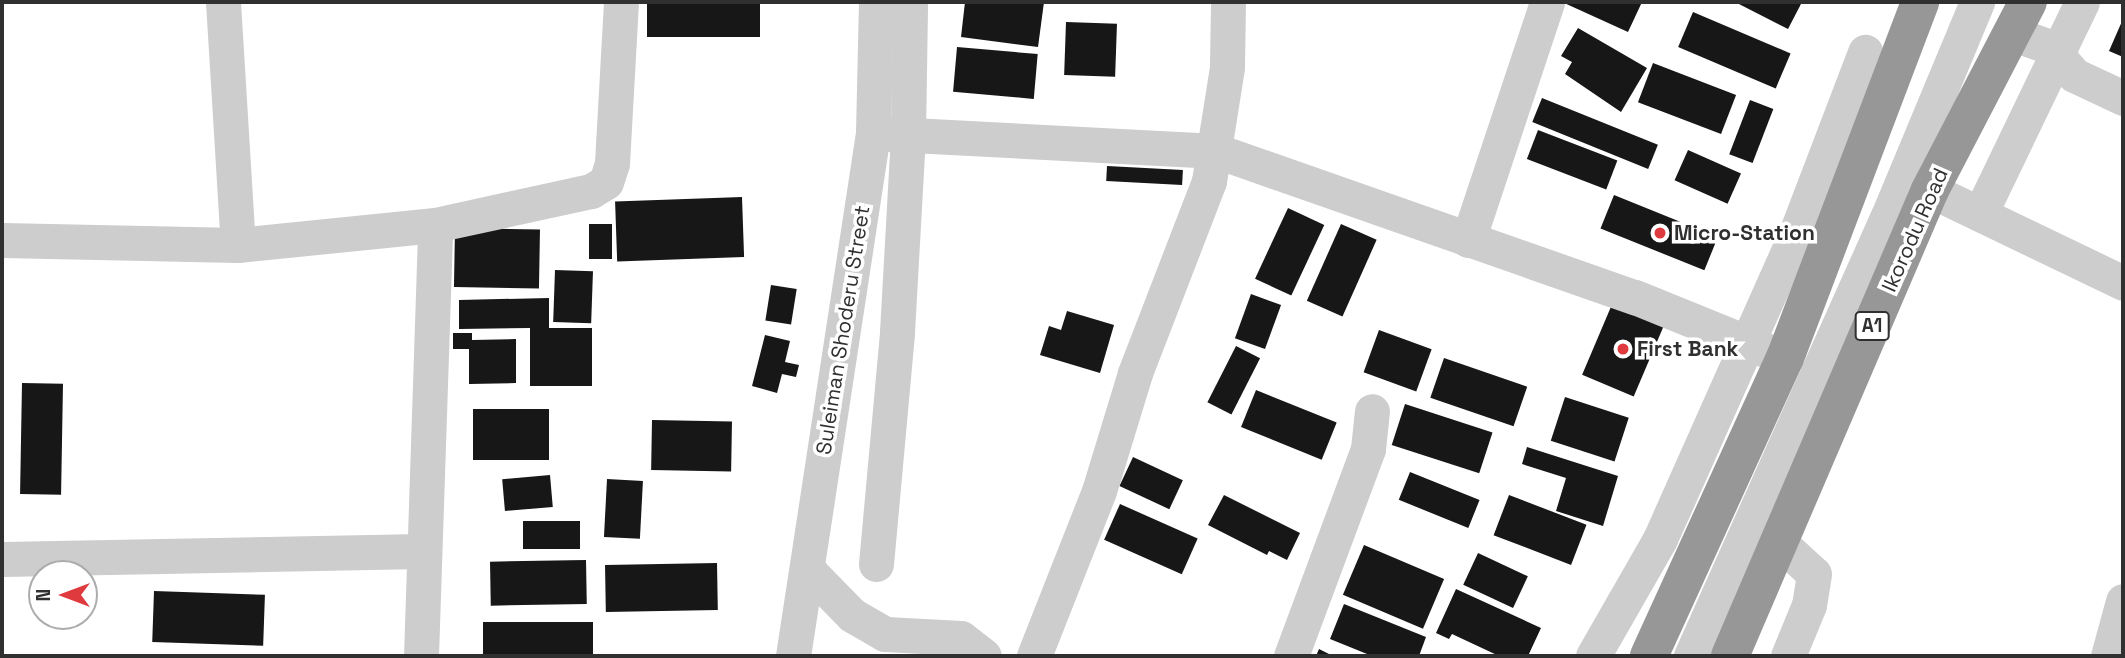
<!DOCTYPE html>
<html>
<head>
<meta charset="utf-8">
<style>
	body { margin:0 }
	#map { position:relative; width:2125px; height:658px; overflow:hidden; background:#fff; font-family:"Space Grotesk",sans-serif }
	div>[style] { position:absolute }
	.building>* { inset:0; background:#171717; transform-origin:0 0 }
	.minor>* { height:35px; margin:-17.5px; padding:0 17.5px; transform-origin:17.5px; border-radius:17.5px; background:#cdcdcd }
	.highway>* { height:38px; margin:-19px; padding:0 19px; transform-origin:19px; border-radius:19px; background:#979797 }
	.dots>* { width:19px; height:19px; translate:-50% -50%; box-sizing:border-box; border:4px solid #fff; border-radius:50% }
	span { translate:-50% -50%; white-space:nowrap; text-align:center; line-height:1.15; -webkit-text-stroke:7px #fff; paint-order:stroke }
	.shield-label span { padding:2px 5px; background:#fff; border:2px solid; border-radius:5px; -webkit-text-stroke-width:0 }
	.shield-label { font-size:19px; color:#303030; font-weight:700 }
	.street-label { font-size:21px; color:#303030 }
	.poi-label { font-size:21px; color:#303030; font-weight:700 }
	.left { translate:0 -50%; text-align:left }
	.frame { position:absolute; inset:0; border:4px solid #303030; pointer-events:none }
	.north { position:absolute; left:28px; top:560px; width:70px; height:70px; box-sizing:border-box; background:#fff; border:2px solid #acacac; border-radius:50%; rotate:270deg; font-size:19px; font-weight:700; line-height:28px; text-align:center; color:#303030 }
	.north::after { content:''; display:block; margin:auto; width:24px; height:32px; background:#df3b3f; clip-path:polygon(50% 0,100% 100%,50% 72%,0 100%) }
</style>
</head>
<body>
<div id="map">
	<div class="building">
		<i style="left:647px;top:2px;width:113px;height:35px"></i>
		<i style="clip-path:polygon(965px 2px,1044px 2px,1038px 47px,961px 37px)"></i>
		<i style="clip-path:polygon(1562px 2px,1642px 2px,1628px 32px)"></i>
		<i style="clip-path:polygon(1735px 2px,1802px 2px,1788px 29px)"></i>
		<i style="left:1693px;top:12px;width:106px;height:38px;rotate:23deg"></i>
		<i style="clip-path:polygon(2123px 19px,2123px 57px,2109px 51px)"></i>
		<i style="left:1066px;top:22px;width:51px;height:53px;rotate:2deg"></i>
		<i style="clip-path:polygon(1578px 28px,1647px 68px,1621px 112px,1565px 74px,1572px 62px,1561px 56px)"></i>
		<i style="left:957px;top:47px;width:81px;height:45px;rotate:5deg"></i>
		<i style="left:1653px;top:63px;width:89px;height:42px;rotate:21deg"></i>
		<i style="left:1542px;top:98px;width:125px;height:26px;rotate:22deg"></i>
		<i style="left:1750px;top:100px;width:25px;height:58px;rotate:21deg"></i>
		<i style="left:1538px;top:130px;width:85px;height:31px;rotate:21deg"></i>
		<i style="left:1688px;top:150px;width:58px;height:33px;rotate:24deg"></i>
		<i style="left:1107px;top:166px;width:76px;height:15px;rotate:3deg"></i>
		<i style="left:1614px;top:195px;width:112px;height:36px;rotate:22deg"></i>
		<i style="left:742px;top:197px;width:60px;height:127px;rotate:88deg"></i>
		<i style="left:1288px;top:208px;width:40px;height:78px;rotate:25deg"></i>
		<i style="left:589px;top:224px;width:23px;height:35px"></i>
		<i style="left:1341px;top:224px;width:39px;height:84px;rotate:24deg"></i>
		<i style="left:455px;top:228px;width:85px;height:59px;rotate:1deg"></i>
		<i style="left:555px;top:270px;width:38px;height:52px;rotate:2deg"></i>
		<i style="left:771px;top:285px;width:26px;height:36px;rotate:9deg"></i>
		<i style="left:1251px;top:294px;width:32px;height:47px;rotate:20deg"></i>
		<i style="clip-path:polygon(549px 298px,549px 328px,592px 328px,592px 386px,530px 386px,530px 328px,459px 329px,459px 300px)"></i>
		<i style="left:1613px;top:302px;width:56px;height:79px;rotate:23deg"></i>
		<i style="clip-path:polygon(1067px 311px,1114px 325px,1100px 373px,1040px 355px,1049px 326px,1061px 330px)"></i>
		<i style="left:1379px;top:330px;width:56px;height:45px;rotate:20deg"></i>
		<i style="clip-path:polygon(453px 333px,472px 333px,472px 340px,516px 339px,516px 383px,469px 384px,469px 349px,453px 349px)"></i>
		<i style="clip-path:polygon(765px 335px,790px 341px,785px 362px,799px 365px,796px 377px,782px 374px,777px 393px,752px 386px)"></i>
		<i style="left:1236px;top:346px;width:27px;height:63px;rotate:27deg"></i>
		<i style="left:1444px;top:358px;width:88px;height:42px;rotate:19deg"></i>
		<i style="left:22px;top:383px;width:41px;height:111px;rotate:1deg"></i>
		<i style="left:1256px;top:390px;width:87px;height:40px;rotate:22deg"></i>
		<i style="left:1565px;top:397px;width:67px;height:46px;rotate:18deg"></i>
		<i style="left:1405px;top:404px;width:92px;height:43px;rotate:18deg"></i>
		<i style="left:473px;top:409px;width:76px;height:51px"></i>
		<i style="left:652px;top:420px;width:80px;height:50px;rotate:1deg"></i>
		<i style="clip-path:polygon(1527px 447px,1618px 476px,1603px 526px,1556px 511px,1566px 478px,1522px 464px)"></i>
		<i style="left:1133px;top:457px;width:55px;height:32px;rotate:25deg"></i>
		<i style="left:1410px;top:472px;width:75px;height:30px;rotate:22deg"></i>
		<i style="left:550px;top:475px;width:32px;height:48px;rotate:85deg"></i>
		<i style="left:607px;top:479px;width:36px;height:58px;rotate:3deg"></i>
		<i style="clip-path:polygon(1224px 495px,1300px 533px,1287px 560px,1269px 551px,1267px 555px,1208px 525px)"></i>
		<i style="left:1509px;top:495px;width:83px;height:43px;rotate:21deg"></i>
		<i style="left:1120px;top:504px;width:85px;height:39px;rotate:24deg"></i>
		<i style="left:523px;top:521px;width:57px;height:28px"></i>
		<i style="left:1364px;top:545px;width:87px;height:54px;rotate:23deg"></i>
		<i style="left:1478px;top:553px;width:55px;height:35px;rotate:25deg"></i>
		<i style="left:586px;top:560px;width:44px;height:96px;rotate:89deg"></i>
		<i style="left:717px;top:563px;width:47px;height:112px;rotate:89deg"></i>
		<i style="clip-path:polygon(1456px 589px,1541px 628px,1528px 656px,1499px 656px,1452px 634px,1449px 639px,1436px 633px)"></i>
		<i style="left:154px;top:591px;width:111px;height:51px;rotate:2deg"></i>
		<i style="clip-path:polygon(1344px 604px,1426px 637px,1419px 656px,1372px 656px,1330px 639px)"></i>
		<i style="left:593px;top:622px;width:34px;height:110px;rotate:90deg"></i>
		<i style="clip-path:polygon(1319px 649px,1333px 656px,1316px 656px)"></i>
	</div>
	<div class="minor">
		<i style="left:223px;top:2px;width:243px;rotate:86.5deg"></i>
		<i style="left:2011px;top:33px;width:41px;rotate:19.7deg"></i>
		<i style="left:2050px;top:47px;width:37px;rotate:49deg"></i>
		<i style="left:2074px;top:75px;width:54px;rotate:25.1deg"></i>
		<i style="left:873px;top:133px;width:344px;rotate:3deg"></i>
		<i style="left:1217px;top:151px;width:443px;rotate:19.3deg"></i>
		<i style="left:1635px;top:297px;width:162px;rotate:22.1deg"></i>
		<i style="left:1930px;top:190px;width:214px;rotate:25.7deg"></i>
		<i style="left:1980px;top:214px;width:235px;rotate:-64.3deg"></i>
		<i style="left:2px;top:240px;width:236px;rotate:1.2deg"></i>
		<i style="left:238px;top:245px;width:198px;rotate:-5.8deg"></i>
		<i style="left:435px;top:225px;width:160px;rotate:-12.3deg"></i>
		<i style="left:591px;top:191px;width:17px;rotate:-31deg"></i>
		<i style="left:606px;top:182px;width:20px;rotate:-72deg"></i>
		<i style="left:612px;top:163px;width:161px;rotate:-86.8deg"></i>
		<i style="left:1468px;top:240px;width:251px;rotate:-71.6deg"></i>
		<i style="left:1779px;top:542px;width:47px;rotate:42.4deg"></i>
		<i style="left:1814px;top:574px;width:31px;rotate:99deg"></i>
		<i style="left:1809px;top:605px;width:55px;rotate:112.4deg"></i>
		<i style="left:2px;top:559px;width:420px;rotate:-1.1deg"></i>
		<i style="left:876px;top:564px;width:233px;rotate:-84.8deg"></i>
		<i style="left:897px;top:332px;width:197px;rotate:-86.8deg"></i>
		<i style="left:908px;top:135px;width:133px;rotate:-89.1deg"></i>
		<i style="left:807px;top:569px;width:64px;rotate:45.6deg"></i>
		<i style="left:852px;top:615px;width:38px;rotate:30deg"></i>
		<i style="left:885px;top:634px;width:76px;rotate:3deg"></i>
		<i style="left:961px;top:638px;width:29px;rotate:38deg"></i>
		<i style="left:421px;top:656px;width:431px;rotate:-88.1deg"></i>
		<i style="left:793px;top:656px;width:529px;rotate:-81.3deg"></i>
		<i style="left:873px;top:133px;width:131px;rotate:-88.7deg"></i>
		<i style="left:1034px;top:656px;width:177px;rotate:-68.5deg"></i>
		<i style="left:1099px;top:491px;width:123px;rotate:-73deg"></i>
		<i style="left:1135px;top:373px;width:206px;rotate:-68.9deg"></i>
		<i style="left:1209px;top:181px;width:115px;rotate:-81deg"></i>
		<i style="left:1227px;top:67px;width:65px;rotate:-89.1deg"></i>
		<i style="left:1291px;top:656px;width:221px;rotate:-69.6deg"></i>
		<i style="left:1368px;top:449px;width:38px;rotate:-84deg"></i>
		<i style="left:1593px;top:656px;width:135px;rotate:-60.2deg"></i>
		<i style="left:1660px;top:539px;width:335px;rotate:-66deg"></i>
		<i style="left:1796px;top:233px;width:194px;rotate:-69.1deg"></i>
		<i style="left:1691px;top:656px;width:482px;rotate:-65.9deg"></i>
		<i style="left:1888px;top:216px;width:232px;rotate:-67.4deg"></i>
		<i style="left:2108px;top:656px;width:57px;rotate:-74.7deg"></i>
	</div>
	<div class="highway">
		<i style="left:1649px;top:656px;width:328px;rotate:-65.5deg"></i>
		<i style="left:1785px;top:358px;width:381px;rotate:-69.2deg"></i>
		<i style="left:1730px;top:656px;width:507px;rotate:-66.77deg"></i>
		<i style="left:1930px;top:190px;width:212px;rotate:-62.5deg"></i>
	</div>
	<div class="dots">
		<i style="left:1660px;top:233px;background:#df3b3f"></i>
		<i style="left:1623px;top:349px;background:#df3b3f"></i>
	</div>
	<div class="shield-label">
		<span style="left:1872px;top:326px">A1</span>
	</div>
	<div class="street-label">
		<span style="left:1915px;top:230px;rotate:-66deg">Ikorodu Road</span>
		<span style="left:843px;top:330px;rotate:-81deg">Suleiman Shoderu Street</span>
	</div>
	<div class="poi-label">
		<span class="left" style="left:1674px;top:233px">Micro-Station</span>
		<span class="left" style="left:1637px;top:349px">First Bank</span>
	</div>
	<div class="frame"></div>
	<div class="north">N</div>
</div>
</body>
</html>
